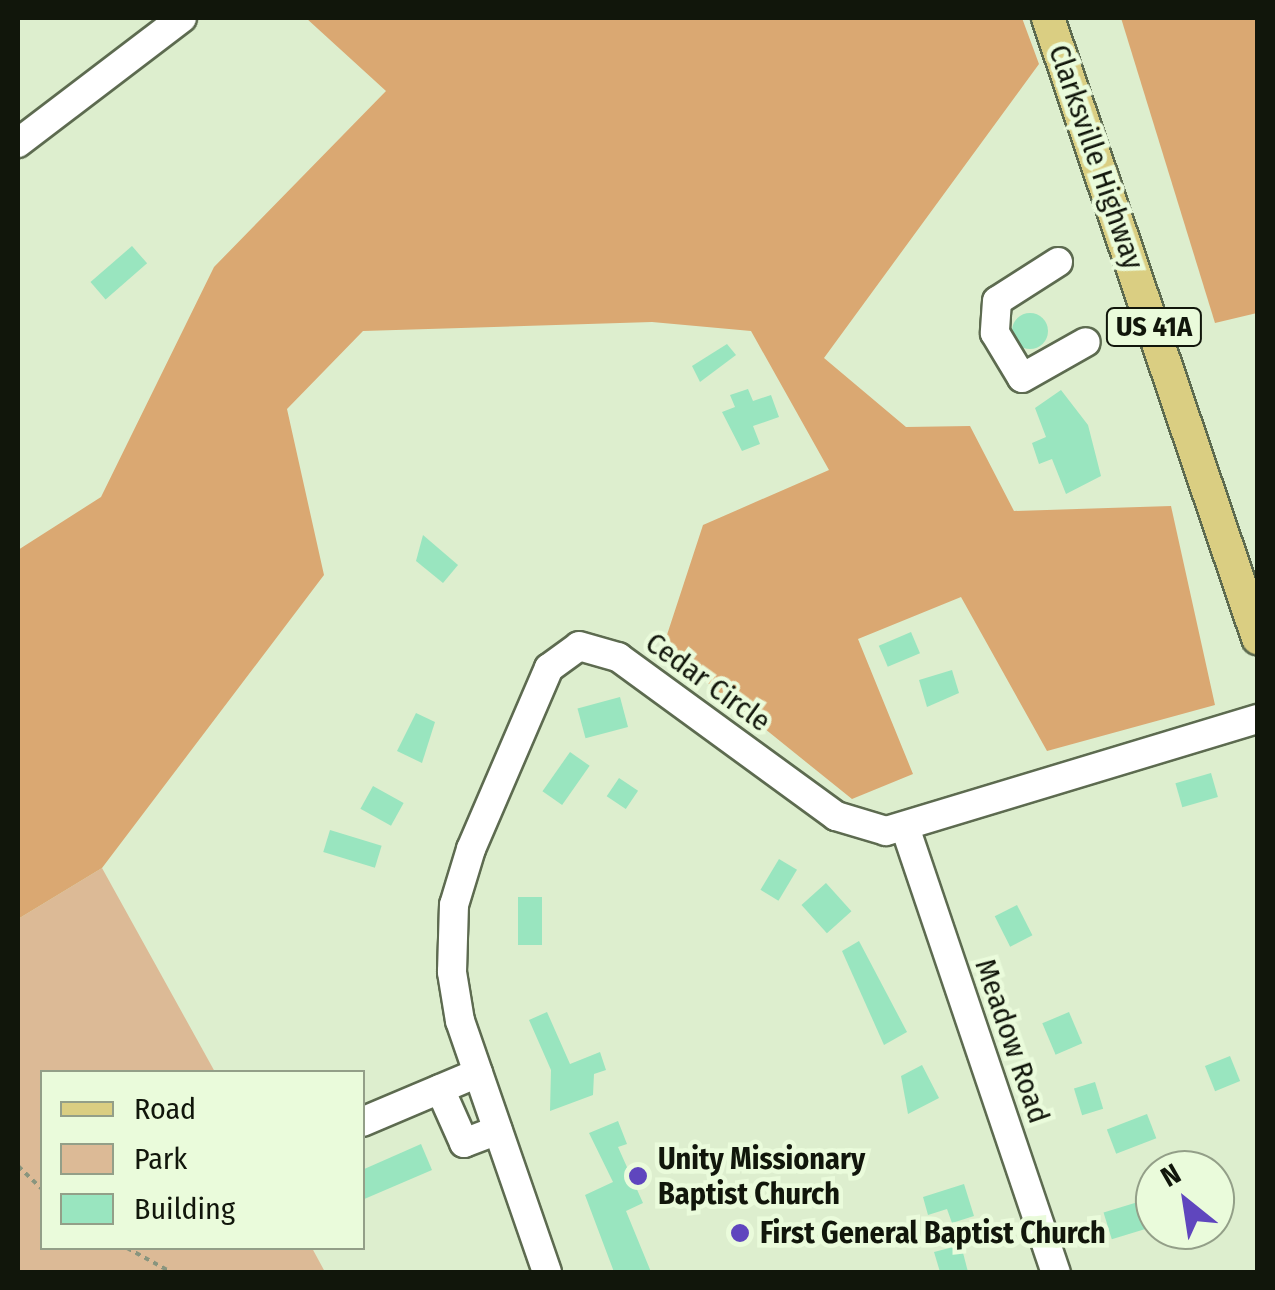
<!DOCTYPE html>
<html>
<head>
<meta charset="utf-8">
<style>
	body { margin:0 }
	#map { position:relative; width:1275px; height:1290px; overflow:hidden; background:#ddeece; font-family:"Fira Sans Condensed",sans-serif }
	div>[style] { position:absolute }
	.green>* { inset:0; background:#dcba96 }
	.forest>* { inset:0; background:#daa872 }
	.building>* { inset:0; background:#99e5bf; transform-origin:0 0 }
	.round { border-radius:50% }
	.path>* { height:4px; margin-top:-2px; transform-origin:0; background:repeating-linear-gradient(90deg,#89957e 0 5px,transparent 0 10px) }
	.roads { filter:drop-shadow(2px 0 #5d6b50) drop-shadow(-2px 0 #5d6b50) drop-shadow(0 2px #5d6b50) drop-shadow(0 -2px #5d6b50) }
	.minor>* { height:28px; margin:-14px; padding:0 14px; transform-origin:14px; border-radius:14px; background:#fff }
	.major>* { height:32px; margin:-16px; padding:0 16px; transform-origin:16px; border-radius:16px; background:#dace82 }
	.dots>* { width:28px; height:28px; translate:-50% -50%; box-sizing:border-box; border:5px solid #eafbdb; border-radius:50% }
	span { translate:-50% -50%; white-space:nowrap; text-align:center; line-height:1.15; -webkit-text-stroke:9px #eafbdb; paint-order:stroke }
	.shield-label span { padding:2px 8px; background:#eafbdb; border:2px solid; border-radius:8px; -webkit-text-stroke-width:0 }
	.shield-label { font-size:28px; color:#11160b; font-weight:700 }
	.street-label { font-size:30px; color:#11160b }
	.poi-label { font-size:30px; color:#11160b; font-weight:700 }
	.left { translate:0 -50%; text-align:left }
	.frame { position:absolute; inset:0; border:20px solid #11160b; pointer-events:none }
	.legend { position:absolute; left:40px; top:1070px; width:325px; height:180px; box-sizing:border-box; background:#eafbdb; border:2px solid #939f88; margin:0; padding:12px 18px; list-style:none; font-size:30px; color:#11160b }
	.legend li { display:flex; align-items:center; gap:20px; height:50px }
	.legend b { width:50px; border:2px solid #939f88 }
	.north { position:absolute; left:1135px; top:1150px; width:100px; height:100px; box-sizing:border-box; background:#eafbdb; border:2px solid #939f88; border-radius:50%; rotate:330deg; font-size:28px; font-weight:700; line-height:40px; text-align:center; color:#11160b }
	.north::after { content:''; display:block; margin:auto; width:35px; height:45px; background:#5f46be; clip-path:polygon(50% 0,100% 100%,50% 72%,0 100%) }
</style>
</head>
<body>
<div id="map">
	<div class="green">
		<i style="clip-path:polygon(102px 868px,215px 1072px,42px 1072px,42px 1248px,312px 1248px,325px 1272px,18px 1272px,18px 919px)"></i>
	</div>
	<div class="forest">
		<i style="clip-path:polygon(306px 18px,1022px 18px,1039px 64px,824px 358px,906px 427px,970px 426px,1014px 511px,1171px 506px,1215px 705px,1047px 751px,961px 597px,858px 639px,913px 774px,852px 799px,663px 647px,703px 525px,829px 470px,751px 331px,652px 322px,363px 331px,287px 409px,324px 575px,102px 868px,18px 919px,18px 550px,101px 497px,214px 267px,386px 91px)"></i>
		<i style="clip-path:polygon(1121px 18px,1257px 18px,1257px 313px,1215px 323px)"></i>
	</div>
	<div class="building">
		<i style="left:132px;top:246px;width:23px;height:55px;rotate:49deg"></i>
		<i class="round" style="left:1012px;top:313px;width:36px;height:36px"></i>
		<i style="clip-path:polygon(727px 344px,736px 355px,700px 382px,692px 366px)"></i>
		<i style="clip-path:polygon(748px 389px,753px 401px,771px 395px,779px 417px,753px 426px,760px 444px,742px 451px,722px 412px,735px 407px,730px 395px)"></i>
		<i style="clip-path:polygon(1061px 390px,1088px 425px,1101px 476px,1066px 494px,1052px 459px,1039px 464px,1032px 443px,1046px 437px,1035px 408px)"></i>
		<i style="clip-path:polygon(423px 535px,458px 565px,443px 583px,416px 561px)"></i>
		<i style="left:911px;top:632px;width:23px;height:35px;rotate:67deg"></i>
		<i style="clip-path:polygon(952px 670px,959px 693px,927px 707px,919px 680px)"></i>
		<i style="left:620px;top:697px;width:31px;height:44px;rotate:75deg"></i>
		<i style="clip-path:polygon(416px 713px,435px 722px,422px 763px,397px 751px)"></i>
		<i style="left:570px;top:752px;width:24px;height:48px;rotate:35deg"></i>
		<i style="left:1211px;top:773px;width:25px;height:37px;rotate:74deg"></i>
		<i style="left:619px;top:778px;width:23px;height:22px;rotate:34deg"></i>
		<i style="left:373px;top:786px;width:35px;height:26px;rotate:29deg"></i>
		<i style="left:330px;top:830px;width:54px;height:23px;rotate:17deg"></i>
		<i style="left:779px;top:859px;width:21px;height:36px;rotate:31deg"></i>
		<i style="left:826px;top:883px;width:38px;height:33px;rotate:48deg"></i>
		<i style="left:518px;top:897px;width:24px;height:48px"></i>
		<i style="left:1017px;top:905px;width:34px;height:25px;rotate:63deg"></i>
		<i style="clip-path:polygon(859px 941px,907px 1032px,884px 1045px,842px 951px)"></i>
		<i style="clip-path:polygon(547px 1012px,570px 1064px,600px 1052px,606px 1070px,594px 1074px,593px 1095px,550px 1111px,551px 1070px,529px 1020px)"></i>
		<i style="left:1069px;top:1012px;width:34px;height:29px;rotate:67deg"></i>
		<i style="left:1230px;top:1056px;width:27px;height:27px;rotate:68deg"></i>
		<i style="clip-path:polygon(922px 1065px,939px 1098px,908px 1114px,901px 1076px)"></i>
		<i style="left:1095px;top:1082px;width:28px;height:22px;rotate:73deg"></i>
		<i style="left:1147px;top:1114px;width:26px;height:43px;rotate:69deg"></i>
		<i style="clip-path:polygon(618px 1121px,627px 1144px,618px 1147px,643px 1203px,626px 1211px,651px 1272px,614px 1272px,585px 1195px,613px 1182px,589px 1133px)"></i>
		<i style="clip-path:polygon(421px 1144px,432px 1170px,362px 1200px,362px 1170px)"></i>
		<i style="clip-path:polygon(964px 1184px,974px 1216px,952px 1223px,947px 1209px,928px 1215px,923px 1197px)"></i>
		<i style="left:1138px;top:1202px;width:28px;height:36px;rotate:73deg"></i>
		<i style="clip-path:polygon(961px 1245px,968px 1272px,940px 1272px,934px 1252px)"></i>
	</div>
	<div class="path">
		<i style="left:18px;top:1166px;width:33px;rotate:44deg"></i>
		<i style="left:127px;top:1248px;width:50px;rotate:28.6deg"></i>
	</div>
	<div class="roads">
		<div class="minor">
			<i style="left:18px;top:143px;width:206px;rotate:-37.3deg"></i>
			<i style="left:1058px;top:262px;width:72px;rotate:147.4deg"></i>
			<i style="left:997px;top:301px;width:32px;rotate:94deg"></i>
			<i style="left:995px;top:333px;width:52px;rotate:59deg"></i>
			<i style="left:1022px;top:378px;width:73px;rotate:-29.4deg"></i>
			<i style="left:906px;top:830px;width:467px;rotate:71.3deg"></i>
			<i style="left:440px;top:1089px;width:59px;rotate:66deg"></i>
			<i style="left:464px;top:1143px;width:36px;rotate:-21deg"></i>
			<i style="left:362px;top:1122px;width:126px;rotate:-22.9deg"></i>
			<i style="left:547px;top:1272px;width:266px;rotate:-109.1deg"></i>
			<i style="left:460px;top:1021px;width:50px;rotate:-99.3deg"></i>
			<i style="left:452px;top:972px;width:67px;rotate:-88.3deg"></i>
			<i style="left:454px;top:905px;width:59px;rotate:-73.1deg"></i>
			<i style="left:471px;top:849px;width:197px;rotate:-66.7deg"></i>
			<i style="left:549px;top:668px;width:37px;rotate:-36deg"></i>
			<i style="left:579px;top:646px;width:41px;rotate:15.8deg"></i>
			<i style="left:618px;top:657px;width:270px;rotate:36.1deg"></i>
			<i style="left:836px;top:816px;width:52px;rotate:16.7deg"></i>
			<i style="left:886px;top:831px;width:388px;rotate:-16.8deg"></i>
		</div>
		<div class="major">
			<i style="left:1048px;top:18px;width:655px;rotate:71.29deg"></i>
		</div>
	</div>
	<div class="dots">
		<i style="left:638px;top:1176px;background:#5f46be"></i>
		<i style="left:740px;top:1233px;background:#5f46be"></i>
	</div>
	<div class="shield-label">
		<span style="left:1154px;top:327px">US 41A</span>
	</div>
	<div class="street-label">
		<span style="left:1096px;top:157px;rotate:71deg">Clarksville Highway</span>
		<span style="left:708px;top:682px;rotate:36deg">Cedar Circle</span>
		<span style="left:1012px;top:1041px;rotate:71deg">Meadow Road</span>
	</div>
	<div class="poi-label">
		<span class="left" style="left:658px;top:1176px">Unity Missionary<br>Baptist Church</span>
		<span class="left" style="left:760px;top:1233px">First General Baptist Church</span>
	</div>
	<div class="frame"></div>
	<ul class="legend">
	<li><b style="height:12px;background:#dace82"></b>Road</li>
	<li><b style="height:28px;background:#dcba96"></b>Park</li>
	<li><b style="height:28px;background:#99e5bf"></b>Building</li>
	</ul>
	<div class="north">N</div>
</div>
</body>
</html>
